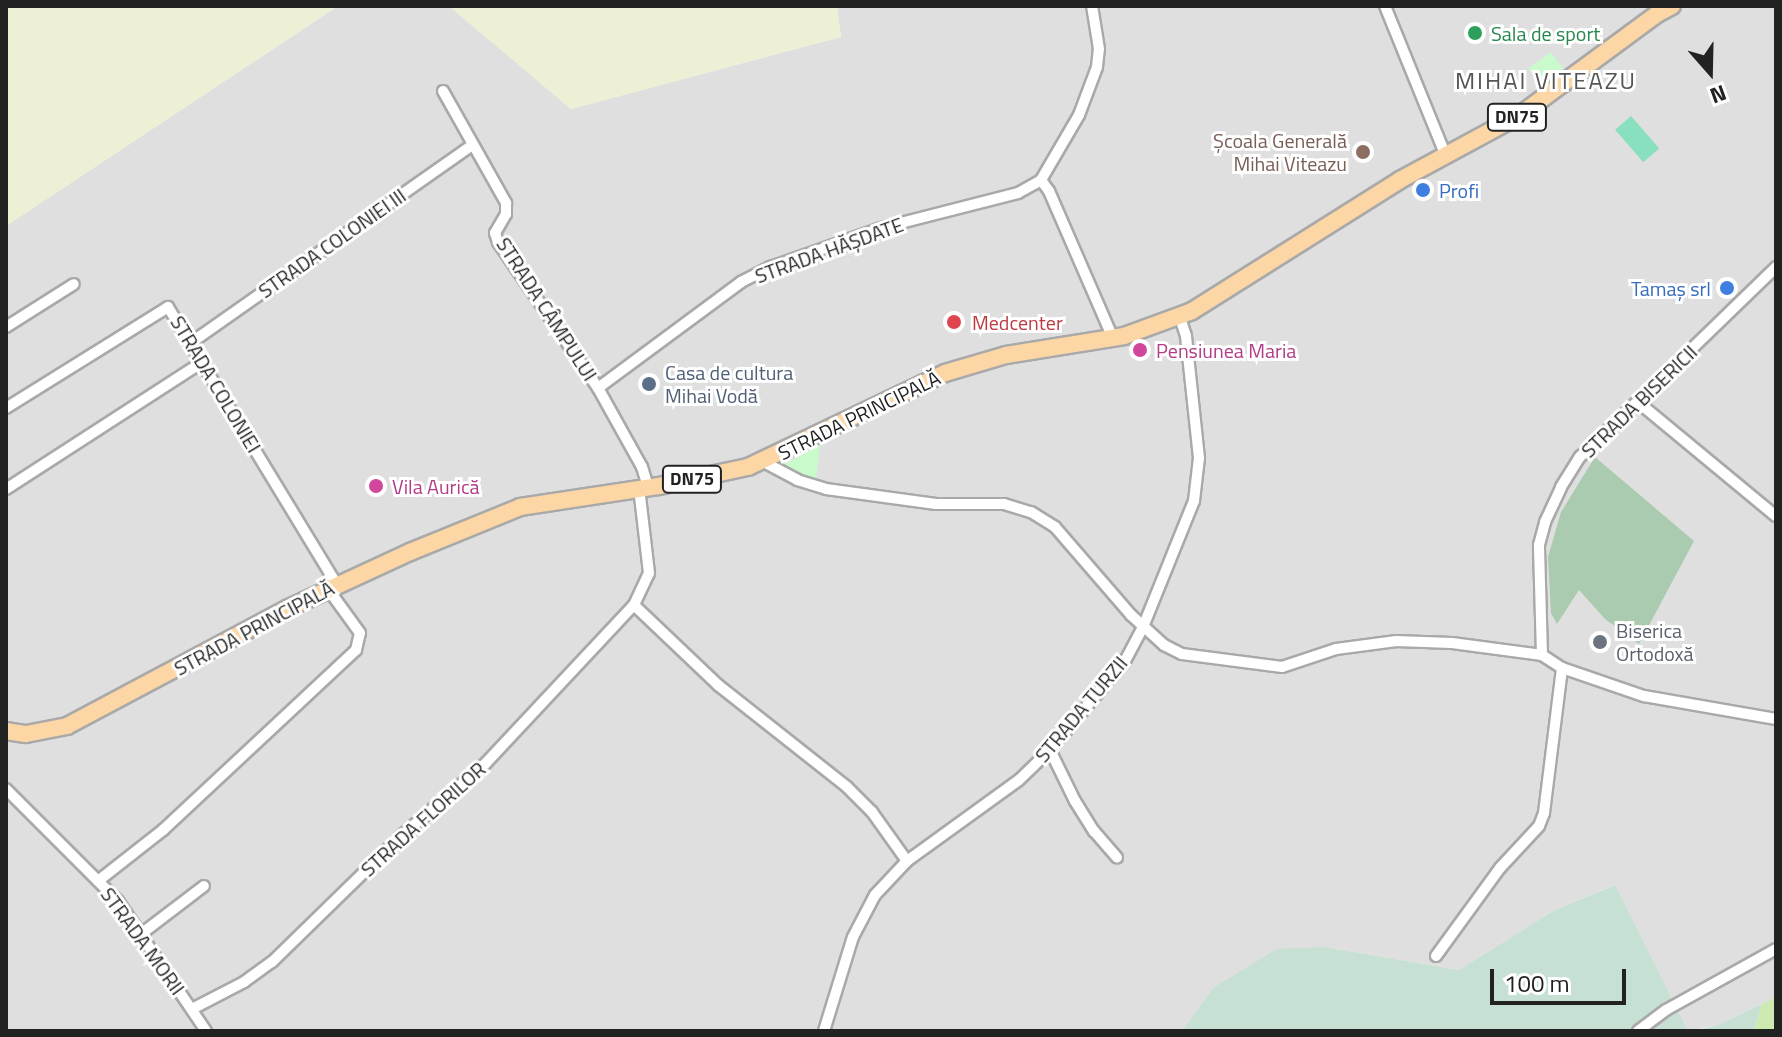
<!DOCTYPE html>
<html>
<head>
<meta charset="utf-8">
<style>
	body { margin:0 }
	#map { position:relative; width:1782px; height:1037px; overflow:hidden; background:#f2efe9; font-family:"Titillium Web",sans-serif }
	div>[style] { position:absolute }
	.residential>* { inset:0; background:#e0dfdf }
	.farmland>* { inset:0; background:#eef0d5 }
	.grass>* { inset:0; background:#cdebb0 }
	.wetland>* { inset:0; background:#c6e0d4 }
	.cemetery>* { inset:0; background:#aacbaf }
	.park>* { inset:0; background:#c8facc; transform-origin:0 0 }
	.pitch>* { inset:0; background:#88e0be; transform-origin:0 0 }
	.roads { filter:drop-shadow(2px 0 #a9a9a9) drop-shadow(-2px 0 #a9a9a9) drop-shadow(0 2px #a9a9a9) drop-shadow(0 -2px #a9a9a9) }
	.street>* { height:10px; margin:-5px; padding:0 5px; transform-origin:5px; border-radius:5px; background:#fff }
	.primary>* { height:16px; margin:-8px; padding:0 8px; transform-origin:8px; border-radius:8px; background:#fcd6a4 }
	.dots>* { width:22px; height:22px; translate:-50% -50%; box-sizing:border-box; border:4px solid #fff; border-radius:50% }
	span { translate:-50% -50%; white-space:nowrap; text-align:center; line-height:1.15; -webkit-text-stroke:6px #fff; paint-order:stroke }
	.shield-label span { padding:2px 6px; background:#fff; border:2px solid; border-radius:6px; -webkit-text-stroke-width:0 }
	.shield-label { font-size:18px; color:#222; font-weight:700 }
	.leisure-label { font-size:20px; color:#27864d }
	.left { translate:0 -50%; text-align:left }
	.education-label { font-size:20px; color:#785e54 }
	.right { translate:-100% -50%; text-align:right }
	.shop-label { font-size:20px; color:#366cbe }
	.street-label { font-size:20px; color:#222 }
	.health-label { font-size:20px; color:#be3a42 }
	.hotel-label { font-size:20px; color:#b23c85 }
	.service-label { font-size:20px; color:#4e5e75 }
	.worship-label { font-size:20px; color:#5b616d }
	.quarter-label { font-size:24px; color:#555; letter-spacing:2px }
	.frame { position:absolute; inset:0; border:8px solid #222; pointer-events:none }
	.north { position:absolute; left:1670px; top:32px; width:80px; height:80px; -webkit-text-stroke:6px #fff; paint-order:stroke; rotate:160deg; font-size:22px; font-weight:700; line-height:32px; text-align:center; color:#222 }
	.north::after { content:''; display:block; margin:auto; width:28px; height:36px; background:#222; clip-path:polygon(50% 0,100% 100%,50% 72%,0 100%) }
	.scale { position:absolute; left:1490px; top:969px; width:136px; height:36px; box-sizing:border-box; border:4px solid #222; border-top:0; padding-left:10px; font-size:24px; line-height:28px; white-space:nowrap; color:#222; -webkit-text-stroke:6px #fff; paint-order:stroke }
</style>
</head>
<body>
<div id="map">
	<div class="residential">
		<i style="clip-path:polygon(338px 6px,449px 6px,571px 109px,841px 37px,837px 6px,1776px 6px,1776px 997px,1718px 1025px,1688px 1031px,1614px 885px,1553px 911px,1459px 970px,1324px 947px,1213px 988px,1182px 1031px,6px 1031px,6px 226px)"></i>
	</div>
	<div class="farmland">
		<i style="clip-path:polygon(6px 6px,338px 6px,6px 226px)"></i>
		<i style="clip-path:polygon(449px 6px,837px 6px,841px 37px,571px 109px)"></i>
	</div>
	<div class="grass">
		<i style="clip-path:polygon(1776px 997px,1776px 1031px,1754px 1031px,1762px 1004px)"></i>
	</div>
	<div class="wetland">
		<i style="clip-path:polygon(1615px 885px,1688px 1031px,1182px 1031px,1213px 988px,1277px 949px,1324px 947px,1459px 970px,1553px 911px)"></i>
		<i style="clip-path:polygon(1762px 1004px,1754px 1031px,1695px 1031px,1718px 1025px)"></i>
	</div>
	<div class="cemetery">
		<i style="clip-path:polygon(1595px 457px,1694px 541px,1639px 644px,1605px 619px,1579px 590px,1557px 624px,1551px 613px,1548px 557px,1561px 512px)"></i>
	</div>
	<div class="park">
		<i style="left:1551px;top:52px;width:27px;height:28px;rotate:54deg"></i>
		<i style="clip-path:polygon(820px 445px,816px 480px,797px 476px,782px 466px)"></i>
	</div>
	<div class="pitch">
		<i style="left:1631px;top:116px;width:43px;height:21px;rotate:49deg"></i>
	</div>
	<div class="roads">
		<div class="street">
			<i style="left:1385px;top:6px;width:160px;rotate:67.9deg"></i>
			<i style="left:443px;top:91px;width:129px;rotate:60.6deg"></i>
			<i style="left:506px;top:203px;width:11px;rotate:90deg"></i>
			<i style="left:506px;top:214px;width:22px;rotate:120deg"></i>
			<i style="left:495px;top:233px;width:9px;rotate:72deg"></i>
			<i style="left:498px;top:242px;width:177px;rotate:55.6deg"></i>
			<i style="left:598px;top:388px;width:90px;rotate:60.9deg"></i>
			<i style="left:642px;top:467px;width:21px;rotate:73deg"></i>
			<i style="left:1041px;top:180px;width:14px;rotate:54deg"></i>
			<i style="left:1049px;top:191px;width:160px;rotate:66.5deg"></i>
			<i style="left:6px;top:327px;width:80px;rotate:-32.3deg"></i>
			<i style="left:192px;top:342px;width:342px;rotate:-35.1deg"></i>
			<i style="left:598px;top:388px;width:178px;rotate:-36.5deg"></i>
			<i style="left:741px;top:282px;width:34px;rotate:-27deg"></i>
			<i style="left:771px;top:267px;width:117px;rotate:-19.5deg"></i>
			<i style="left:881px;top:228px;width:141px;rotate:-14.3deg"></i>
			<i style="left:1018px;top:193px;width:26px;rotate:-29deg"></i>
			<i style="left:1041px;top:180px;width:75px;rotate:-59.7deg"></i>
			<i style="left:1079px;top:115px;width:51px;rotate:-69.4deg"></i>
			<i style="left:1097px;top:67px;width:18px;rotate:-84deg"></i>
			<i style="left:1099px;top:49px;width:44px;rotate:-99.2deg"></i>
			<i style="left:1638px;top:402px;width:179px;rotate:39.6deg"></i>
			<i style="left:6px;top:408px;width:191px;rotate:-31.9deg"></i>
			<i style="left:168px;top:307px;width:325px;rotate:58.7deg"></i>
			<i style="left:762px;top:461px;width:40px;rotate:28deg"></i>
			<i style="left:797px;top:480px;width:30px;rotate:17deg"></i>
			<i style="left:826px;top:489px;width:111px;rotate:7.8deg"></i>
			<i style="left:936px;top:504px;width:68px"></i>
			<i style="left:1004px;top:504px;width:28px;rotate:17deg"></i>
			<i style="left:1031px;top:512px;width:28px;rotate:32deg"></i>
			<i style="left:1055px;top:527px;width:116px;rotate:49.2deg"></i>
			<i style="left:1131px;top:615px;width:45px;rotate:42.3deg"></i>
			<i style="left:1164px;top:645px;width:20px;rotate:27deg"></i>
			<i style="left:1182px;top:654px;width:101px;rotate:7.4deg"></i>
			<i style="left:1282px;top:667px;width:57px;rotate:-18.4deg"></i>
			<i style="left:1336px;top:649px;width:61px;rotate:-7.6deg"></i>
			<i style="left:1396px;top:641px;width:56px;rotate:2deg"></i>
			<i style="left:1452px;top:643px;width:91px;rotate:7.6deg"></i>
			<i style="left:1542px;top:655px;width:24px;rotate:33deg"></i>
			<i style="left:1562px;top:668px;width:87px;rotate:18.9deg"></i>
			<i style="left:1644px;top:696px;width:134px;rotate:9.9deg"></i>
			<i style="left:6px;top:489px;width:234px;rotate:-32.9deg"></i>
			<i style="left:634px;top:605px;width:116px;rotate:43.6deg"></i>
			<i style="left:718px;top:685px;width:164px;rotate:38.3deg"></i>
			<i style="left:847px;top:787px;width:35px;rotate:45deg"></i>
			<i style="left:872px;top:812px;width:60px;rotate:54.5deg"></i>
			<i style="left:1542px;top:655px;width:110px;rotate:-91.6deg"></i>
			<i style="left:1539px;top:545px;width:24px;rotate:-75deg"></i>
			<i style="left:1545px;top:522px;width:38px;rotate:-65deg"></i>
			<i style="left:1561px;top:487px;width:36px;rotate:-58deg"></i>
			<i style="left:1580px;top:457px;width:273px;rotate:-44.1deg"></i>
			<i style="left:1050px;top:750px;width:57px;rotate:63.9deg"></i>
			<i style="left:1075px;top:801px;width:36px;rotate:58deg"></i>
			<i style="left:1094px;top:831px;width:35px;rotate:49deg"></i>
			<i style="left:6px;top:789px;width:158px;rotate:45deg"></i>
			<i style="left:118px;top:901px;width:157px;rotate:55.9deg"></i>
			<i style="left:98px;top:881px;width:83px;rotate:-38.1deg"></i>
			<i style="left:163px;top:830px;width:264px;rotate:-43deg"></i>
			<i style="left:356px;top:650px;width:17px;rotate:-77deg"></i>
			<i style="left:360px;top:633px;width:54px;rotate:-126deg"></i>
			<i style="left:141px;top:934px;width:79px;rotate:-37.3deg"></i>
			<i style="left:1436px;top:956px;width:109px;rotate:-54deg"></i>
			<i style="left:1500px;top:868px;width:57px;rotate:-47.1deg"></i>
			<i style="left:1539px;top:826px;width:14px;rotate:-69deg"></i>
			<i style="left:1544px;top:813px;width:146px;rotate:-82.9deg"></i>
			<i style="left:192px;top:1009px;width:59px;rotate:-27.4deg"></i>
			<i style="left:244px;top:982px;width:34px;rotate:-36deg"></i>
			<i style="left:272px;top:962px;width:179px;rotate:-44.3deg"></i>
			<i style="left:400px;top:837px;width:112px;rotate:-40.7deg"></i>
			<i style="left:485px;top:764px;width:218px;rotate:-46.9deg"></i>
			<i style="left:634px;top:605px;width:35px;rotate:-65deg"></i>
			<i style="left:649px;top:573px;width:86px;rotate:-96.7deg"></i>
			<i style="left:824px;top:1031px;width:98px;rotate:-72.9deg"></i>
			<i style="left:853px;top:937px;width:47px;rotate:-62.4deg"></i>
			<i style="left:875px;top:895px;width:47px;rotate:-46.7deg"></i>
			<i style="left:907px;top:861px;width:138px;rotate:-35.9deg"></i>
			<i style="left:1019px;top:780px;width:43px;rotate:-44.1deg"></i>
			<i style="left:1050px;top:750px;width:116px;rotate:-49.9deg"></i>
			<i style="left:1125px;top:661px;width:38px;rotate:-62deg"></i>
			<i style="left:1143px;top:627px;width:136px;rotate:-68deg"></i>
			<i style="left:1194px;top:501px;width:43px;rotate:-83.4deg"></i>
			<i style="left:1199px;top:458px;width:123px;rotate:-96.1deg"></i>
			<i style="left:1186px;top:336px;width:20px;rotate:-108deg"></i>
			<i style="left:1638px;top:1031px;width:35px;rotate:-37deg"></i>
			<i style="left:1666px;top:1010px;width:126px;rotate:-29deg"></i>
		</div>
		<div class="primary">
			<i style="left:6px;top:731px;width:20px;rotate:9deg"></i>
			<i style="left:26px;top:734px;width:42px;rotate:-11deg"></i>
			<i style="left:67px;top:726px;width:251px;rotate:-28deg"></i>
			<i style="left:289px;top:608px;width:133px;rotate:-24.8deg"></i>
			<i style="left:410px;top:552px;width:119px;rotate:-22.2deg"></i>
			<i style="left:520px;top:507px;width:141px;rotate:-8.6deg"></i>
			<i style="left:659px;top:486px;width:91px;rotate:-12.1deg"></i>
			<i style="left:748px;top:467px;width:218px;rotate:-25.5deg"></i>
			<i style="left:945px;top:373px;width:64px;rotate:-16.4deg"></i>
			<i style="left:1006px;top:355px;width:120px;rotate:-9.1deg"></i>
			<i style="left:1124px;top:336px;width:72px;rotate:-20.2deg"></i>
			<i style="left:1192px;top:311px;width:246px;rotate:-32.2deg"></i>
			<i style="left:1400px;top:180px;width:136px;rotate:-28.4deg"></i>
			<i style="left:1520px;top:115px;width:170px;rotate:-36.4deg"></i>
			<i style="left:1657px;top:14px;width:17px;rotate:-28deg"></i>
		</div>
	</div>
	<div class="dots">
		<i style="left:1475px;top:33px;background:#2e9e5b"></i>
		<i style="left:1363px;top:152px;background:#8d6e63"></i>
		<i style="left:1423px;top:190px;background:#3f7fe0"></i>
		<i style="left:1727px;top:288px;background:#3f7fe0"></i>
		<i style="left:954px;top:322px;background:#e0444e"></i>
		<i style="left:1140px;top:350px;background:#d1479c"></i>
		<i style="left:649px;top:384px;background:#5c6f8a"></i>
		<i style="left:376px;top:486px;background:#d1479c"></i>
		<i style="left:1600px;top:642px;background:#6b7280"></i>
	</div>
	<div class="shield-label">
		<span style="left:1517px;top:117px">DN75</span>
		<span style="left:692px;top:479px">DN75</span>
	</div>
	<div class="leisure-label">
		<span class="left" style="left:1491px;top:33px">Sala de sport</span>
	</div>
	<div class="education-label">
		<span class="right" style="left:1347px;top:152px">Școala Generală<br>Mihai Viteazu</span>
	</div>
	<div class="shop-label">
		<span class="left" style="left:1439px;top:190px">Profi</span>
		<span class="right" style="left:1711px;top:288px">Tamaș srl</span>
	</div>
	<div class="street-label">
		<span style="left:332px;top:243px;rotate:-35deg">STRADA COLONIEI III</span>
		<span style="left:829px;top:250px;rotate:-20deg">STRADA HĂȘDATE</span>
		<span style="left:547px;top:309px;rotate:57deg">STRADA CÂMPULUI</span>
		<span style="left:216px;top:384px;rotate:59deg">STRADA COLONIEI</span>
		<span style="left:1639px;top:401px;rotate:-44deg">STRADA BISERICII</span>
		<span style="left:859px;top:415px;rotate:-26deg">STRADA PRINCIPALĂ</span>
		<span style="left:254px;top:628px;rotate:-28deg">STRADA PRINCIPALĂ</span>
		<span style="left:1081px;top:709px;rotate:-50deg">STRADA TURZII</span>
		<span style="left:423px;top:819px;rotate:-42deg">STRADA FLORILOR</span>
		<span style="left:143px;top:941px;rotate:54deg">STRADA MORII</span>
	</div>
	<div class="health-label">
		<span class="left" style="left:972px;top:322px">Medcenter</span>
	</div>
	<div class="hotel-label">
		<span class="left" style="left:1156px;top:350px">Pensiunea Maria</span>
		<span class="left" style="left:392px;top:486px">Vila Aurică</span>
	</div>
	<div class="service-label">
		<span class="left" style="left:665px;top:384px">Casa de cultura<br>Mihai Vodă</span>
	</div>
	<div class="worship-label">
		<span class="left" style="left:1616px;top:642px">Biserica<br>Ortodoxă</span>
	</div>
	<div class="quarter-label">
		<span style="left:1546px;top:81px">MIHAI VITEAZU</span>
	</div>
	<div class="frame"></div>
	<div class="north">N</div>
	<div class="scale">100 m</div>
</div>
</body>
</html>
